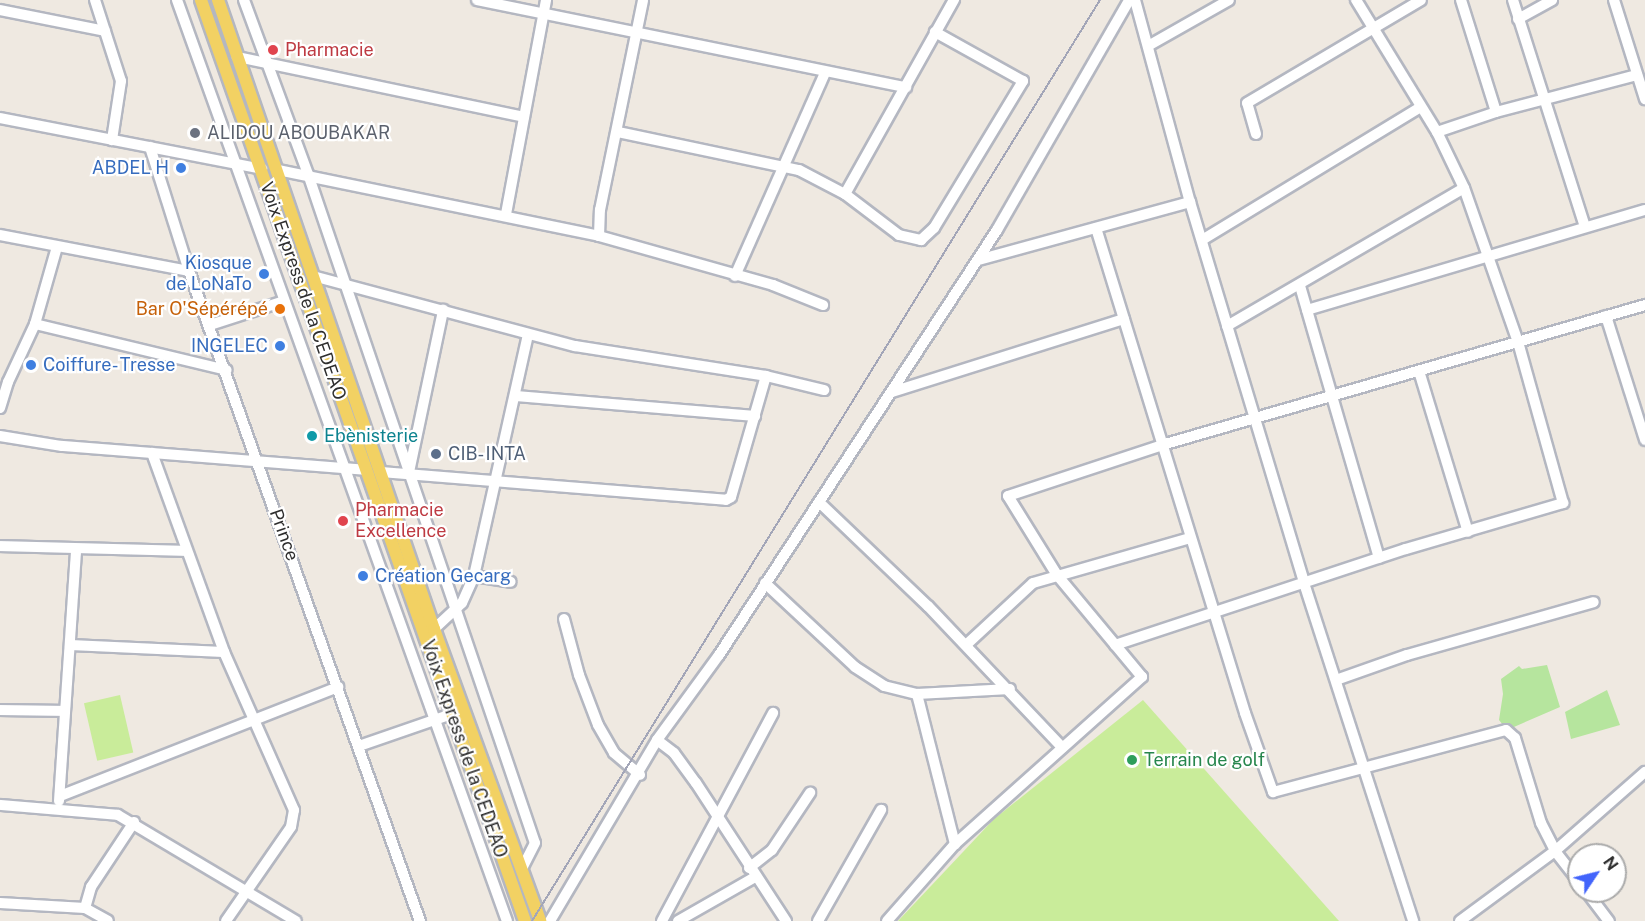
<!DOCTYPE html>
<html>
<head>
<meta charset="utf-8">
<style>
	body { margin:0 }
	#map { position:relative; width:1645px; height:921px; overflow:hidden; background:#efe9e1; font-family:"Public Sans",sans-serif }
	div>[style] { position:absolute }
	.green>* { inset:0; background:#b6e59e }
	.pitch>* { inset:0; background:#c9ec9a; transform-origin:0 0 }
	.roads { filter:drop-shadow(2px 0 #b4b7c1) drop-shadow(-2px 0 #b4b7c1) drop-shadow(0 2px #b4b7c1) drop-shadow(0 -2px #b4b7c1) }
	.minor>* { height:10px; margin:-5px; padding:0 5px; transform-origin:5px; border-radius:5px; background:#fff }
	.major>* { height:12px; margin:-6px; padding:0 6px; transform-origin:6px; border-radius:6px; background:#f2d163 }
	.rail>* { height:2px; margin:-1px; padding:0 1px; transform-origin:1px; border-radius:1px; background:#a3a6b8 }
	.dots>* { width:16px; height:16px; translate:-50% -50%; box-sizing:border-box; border:3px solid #fff; border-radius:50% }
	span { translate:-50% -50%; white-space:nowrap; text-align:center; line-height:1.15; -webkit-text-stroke:4.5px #fff; paint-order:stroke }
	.health-label { font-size:18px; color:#be3a42 }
	.left { translate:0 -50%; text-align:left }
	.worship-label { font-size:18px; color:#5b616d }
	.shop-label { font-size:18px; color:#366cbe }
	.right { translate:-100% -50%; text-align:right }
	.street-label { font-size:18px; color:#2e2e2e }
	.food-label { font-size:18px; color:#c56008 }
	.culture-label { font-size:18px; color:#0d838f }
	.service-label { font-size:18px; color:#4e5e75 }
	.leisure-label { font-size:18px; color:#27864d }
	.north { position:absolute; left:1567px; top:843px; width:60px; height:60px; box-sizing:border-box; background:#fff; border:2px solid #ababab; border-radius:50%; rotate:55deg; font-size:16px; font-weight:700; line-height:24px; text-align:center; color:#2e2e2e }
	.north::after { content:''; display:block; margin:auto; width:21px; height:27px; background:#4264fb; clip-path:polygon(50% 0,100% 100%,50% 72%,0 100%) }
</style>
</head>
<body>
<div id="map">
	<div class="green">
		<i style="clip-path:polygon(1547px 665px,1560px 707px,1507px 730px,1499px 720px,1503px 694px,1501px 679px,1519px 666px,1522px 669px)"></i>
		<i style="clip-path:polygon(1607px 690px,1620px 725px,1571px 739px,1565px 712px)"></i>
	</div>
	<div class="pitch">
		<i style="left:120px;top:695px;width:59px;height:37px;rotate:77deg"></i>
		<i style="clip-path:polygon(1143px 700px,1339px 921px,898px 921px,994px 819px)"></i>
	</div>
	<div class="roads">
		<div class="minor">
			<i style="left:95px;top:0;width:85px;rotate:72.2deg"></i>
			<i style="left:121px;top:81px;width:60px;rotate:98.7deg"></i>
			<i style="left:177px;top:0;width:978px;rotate:70.29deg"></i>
			<i style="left:244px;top:0;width:185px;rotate:69.8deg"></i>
			<i style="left:308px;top:174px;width:706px;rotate:71.26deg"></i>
			<i style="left:535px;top:843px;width:28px;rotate:117deg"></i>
			<i style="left:477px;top:0;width:438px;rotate:11.5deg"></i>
			<i style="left:1135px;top:0;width:209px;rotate:74.8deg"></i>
			<i style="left:1190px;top:202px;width:398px;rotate:73.3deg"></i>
			<i style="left:1304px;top:583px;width:355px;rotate:72.1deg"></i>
			<i style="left:1461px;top:0;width:117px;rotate:72.6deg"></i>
			<i style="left:1513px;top:0;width:238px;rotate:72.4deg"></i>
			<i style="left:1614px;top:0;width:104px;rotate:72.6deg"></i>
			<i style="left:0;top:10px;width:107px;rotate:11.3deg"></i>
			<i style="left:1518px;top:19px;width:39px;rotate:-29deg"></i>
			<i style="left:1148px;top:46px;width:93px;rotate:-29.6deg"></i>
			<i style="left:237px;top:57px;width:293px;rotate:11.8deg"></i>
			<i style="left:0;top:118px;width:267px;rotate:11deg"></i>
			<i style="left:618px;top:132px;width:185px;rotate:11.9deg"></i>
			<i style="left:799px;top:170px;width:52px;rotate:27.6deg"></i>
			<i style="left:845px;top:194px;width:68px;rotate:37.2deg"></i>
			<i style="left:899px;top:235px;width:23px;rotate:13deg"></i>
			<i style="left:921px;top:240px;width:18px;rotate:-43deg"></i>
			<i style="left:934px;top:228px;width:172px;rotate:-58.8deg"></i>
			<i style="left:1023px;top:81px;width:101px;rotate:-150.9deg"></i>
			<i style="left:1437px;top:132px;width:62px;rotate:-18.7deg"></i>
			<i style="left:1496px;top:112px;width:146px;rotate:-14.7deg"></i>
			<i style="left:1256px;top:134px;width:32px;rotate:-106deg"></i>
			<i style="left:1247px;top:103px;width:202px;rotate:-30.6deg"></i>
			<i style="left:150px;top:147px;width:130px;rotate:72.5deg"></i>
			<i style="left:189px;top:271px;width:690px;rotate:70.44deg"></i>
			<i style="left:278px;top:170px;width:328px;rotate:11.6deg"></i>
			<i style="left:599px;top:236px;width:181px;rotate:15.7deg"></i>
			<i style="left:773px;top:285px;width:54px;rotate:21.8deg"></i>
			<i style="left:845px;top:194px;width:223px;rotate:-60.7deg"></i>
			<i style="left:506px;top:214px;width:218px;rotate:-79.4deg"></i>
			<i style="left:1096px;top:228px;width:507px;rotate:72.92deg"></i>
			<i style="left:1245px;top:713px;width:84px;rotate:70.5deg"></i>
			<i style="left:1273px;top:792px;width:241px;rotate:-14.9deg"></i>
			<i style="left:1506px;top:730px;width:12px;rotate:42deg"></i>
			<i style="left:1515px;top:738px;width:89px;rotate:73deg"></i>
			<i style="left:1541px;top:823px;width:31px;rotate:63deg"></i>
			<i style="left:1555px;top:851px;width:39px;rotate:52deg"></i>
			<i style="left:0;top:235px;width:192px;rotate:10.8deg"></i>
			<i style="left:599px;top:236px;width:26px;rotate:-88deg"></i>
			<i style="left:600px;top:210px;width:214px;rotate:-78.4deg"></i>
			<i style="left:1202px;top:240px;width:254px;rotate:-31.3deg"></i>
			<i style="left:978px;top:260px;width:220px;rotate:-15.3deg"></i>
			<i style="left:313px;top:276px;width:271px;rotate:15deg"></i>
			<i style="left:575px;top:346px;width:193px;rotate:8.9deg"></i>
			<i style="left:766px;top:376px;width:60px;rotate:13.6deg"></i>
			<i style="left:735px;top:276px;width:222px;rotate:-66.1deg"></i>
			<i style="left:1300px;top:286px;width:283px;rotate:73.8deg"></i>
			<i style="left:1307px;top:310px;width:352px;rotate:-16.5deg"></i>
			<i style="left:1606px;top:316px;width:130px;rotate:72.5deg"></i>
			<i style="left:35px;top:324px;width:197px;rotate:13.5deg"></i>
			<i style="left:210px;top:325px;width:78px;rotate:-18deg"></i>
			<i style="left:1227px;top:326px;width:274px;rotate:-30.2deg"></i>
			<i style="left:1419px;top:371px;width:168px;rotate:73.1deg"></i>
			<i style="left:892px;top:392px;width:243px;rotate:-17.5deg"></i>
			<i style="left:516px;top:396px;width:240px;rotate:4.8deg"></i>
			<i style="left:0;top:408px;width:27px;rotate:-73deg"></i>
			<i style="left:8px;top:382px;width:64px;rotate:-65deg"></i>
			<i style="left:35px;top:324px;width:80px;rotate:-74.1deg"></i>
			<i style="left:0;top:436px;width:63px;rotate:9.2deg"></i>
			<i style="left:62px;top:446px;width:305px;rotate:4.5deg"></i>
			<i style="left:152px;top:453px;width:212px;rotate:70.1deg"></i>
			<i style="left:224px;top:652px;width:173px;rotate:66.1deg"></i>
			<i style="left:294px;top:810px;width:17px;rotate:100deg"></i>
			<i style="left:291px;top:827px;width:114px;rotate:124.7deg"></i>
			<i style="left:381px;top:472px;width:346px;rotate:4.6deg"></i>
			<i style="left:726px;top:500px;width:6px;rotate:-31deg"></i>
			<i style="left:731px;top:497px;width:126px;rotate:-73.9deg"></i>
			<i style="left:409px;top:472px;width:166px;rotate:-78.1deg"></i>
			<i style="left:819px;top:502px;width:151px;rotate:43.7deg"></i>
			<i style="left:928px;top:606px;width:195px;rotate:46.5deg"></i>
			<i style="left:0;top:546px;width:185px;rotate:1.5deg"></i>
			<i style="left:474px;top:576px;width:37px;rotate:9deg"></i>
			<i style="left:765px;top:583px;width:123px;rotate:43deg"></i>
			<i style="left:855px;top:667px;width:35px;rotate:33deg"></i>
			<i style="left:884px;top:686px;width:34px;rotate:14deg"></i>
			<i style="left:917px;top:694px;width:93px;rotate:-3.1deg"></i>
			<i style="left:564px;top:619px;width:58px;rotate:75deg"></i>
			<i style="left:579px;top:675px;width:53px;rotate:69.2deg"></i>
			<i style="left:598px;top:725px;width:32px;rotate:60deg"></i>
			<i style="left:614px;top:753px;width:34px;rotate:40deg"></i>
			<i style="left:434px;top:629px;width:38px;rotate:-43deg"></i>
			<i style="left:462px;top:603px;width:30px;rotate:-66deg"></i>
			<i style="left:474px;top:576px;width:247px;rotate:-77.4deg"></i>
			<i style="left:70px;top:645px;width:154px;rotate:2.6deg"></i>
			<i style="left:966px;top:645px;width:91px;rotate:-42.8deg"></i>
			<i style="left:1033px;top:583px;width:163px;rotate:-16deg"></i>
			<i style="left:1115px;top:645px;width:306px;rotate:-18.3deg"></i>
			<i style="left:1406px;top:549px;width:164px;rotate:-16.3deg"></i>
			<i style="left:1563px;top:503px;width:167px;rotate:-105.6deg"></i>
			<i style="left:1518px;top:342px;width:163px;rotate:-109.3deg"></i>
			<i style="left:1464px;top:188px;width:62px;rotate:-115.7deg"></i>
			<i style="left:1437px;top:132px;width:155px;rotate:-121.5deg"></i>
			<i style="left:1336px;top:680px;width:75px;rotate:-19.4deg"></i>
			<i style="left:1407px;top:655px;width:194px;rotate:-15.8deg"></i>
			<i style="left:917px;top:694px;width:155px;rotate:75.8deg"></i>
			<i style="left:0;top:710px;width:65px;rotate:0.9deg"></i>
			<i style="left:657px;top:740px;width:21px;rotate:37deg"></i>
			<i style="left:674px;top:753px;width:37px;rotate:54deg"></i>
			<i style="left:696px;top:783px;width:165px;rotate:56.9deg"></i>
			<i style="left:359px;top:746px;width:98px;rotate:-19deg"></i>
			<i style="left:60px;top:796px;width:299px;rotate:-21.4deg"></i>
			<i style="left:59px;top:801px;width:252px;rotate:-86.1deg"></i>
			<i style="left:0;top:805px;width:118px;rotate:4.8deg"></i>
			<i style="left:118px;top:815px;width:207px;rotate:30.8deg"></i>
			<i style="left:749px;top:868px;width:29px;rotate:-38deg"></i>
			<i style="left:772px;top:850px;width:69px;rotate:-56.3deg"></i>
			<i style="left:1586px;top:891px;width:38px;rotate:53deg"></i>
			<i style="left:0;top:903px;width:85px;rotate:3.4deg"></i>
			<i style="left:85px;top:908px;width:26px;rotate:29deg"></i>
			<i style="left:85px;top:908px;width:22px;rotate:-74deg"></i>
			<i style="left:91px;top:887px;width:78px;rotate:-56.5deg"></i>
			<i style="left:550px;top:921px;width:210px;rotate:-59.4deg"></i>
			<i style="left:657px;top:740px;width:105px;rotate:-53.9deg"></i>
			<i style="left:719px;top:655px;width:508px;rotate:-56.81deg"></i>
			<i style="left:997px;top:230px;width:265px;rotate:-60.1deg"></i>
			<i style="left:662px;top:921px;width:236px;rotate:-61.9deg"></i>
			<i style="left:678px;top:921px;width:89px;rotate:-29.7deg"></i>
			<i style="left:818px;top:921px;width:128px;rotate:-60.4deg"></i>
			<i style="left:887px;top:921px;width:103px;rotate:-48.6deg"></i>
			<i style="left:955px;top:844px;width:251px;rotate:-41.8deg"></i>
			<i style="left:1142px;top:677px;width:133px;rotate:-129.8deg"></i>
			<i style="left:1057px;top:575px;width:93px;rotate:-121.8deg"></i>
			<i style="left:1008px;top:496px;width:162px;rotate:-18.3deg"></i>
			<i style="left:1162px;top:445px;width:503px;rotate:-16.16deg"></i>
			<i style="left:1460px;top:921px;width:118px;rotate:-36.4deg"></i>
			<i style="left:1555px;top:851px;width:120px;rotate:-41.3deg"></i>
		</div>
		<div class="major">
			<i style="left:201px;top:0;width:976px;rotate:70.62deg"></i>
			<i style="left:218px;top:0;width:665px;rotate:71.05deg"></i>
			<i style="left:434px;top:629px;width:311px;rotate:70deg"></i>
		</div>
	</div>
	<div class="rail">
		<i style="left:532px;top:921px;width:1082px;rotate:-58.34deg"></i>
	</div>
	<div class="dots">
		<i style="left:273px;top:50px;background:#e0444e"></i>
		<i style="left:195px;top:133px;background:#6b7280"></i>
		<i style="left:181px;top:168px;background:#3f7fe0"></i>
		<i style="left:264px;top:274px;background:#3f7fe0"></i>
		<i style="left:280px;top:309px;background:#e8710a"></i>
		<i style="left:280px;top:346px;background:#3f7fe0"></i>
		<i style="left:31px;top:365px;background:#3f7fe0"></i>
		<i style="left:312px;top:436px;background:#0f9aa8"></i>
		<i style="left:436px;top:454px;background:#5c6f8a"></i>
		<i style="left:343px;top:521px;background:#e0444e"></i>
		<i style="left:363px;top:576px;background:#3f7fe0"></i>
		<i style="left:1132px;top:760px;background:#2e9e5b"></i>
	</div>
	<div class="health-label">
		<span class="left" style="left:285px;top:50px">Pharmacie</span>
		<span class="left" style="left:355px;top:521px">Pharmacie<br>Excellence</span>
	</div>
	<div class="worship-label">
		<span class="left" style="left:207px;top:133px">ALIDOU ABOUBAKAR</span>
	</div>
	<div class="shop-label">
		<span class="right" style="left:169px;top:168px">ABDEL H</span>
		<span class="right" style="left:252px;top:274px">Kiosque<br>de LoNaTo</span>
		<span class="right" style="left:268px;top:346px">INGELEC</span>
		<span class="left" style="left:43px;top:365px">Coiffure- Tresse</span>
		<span class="left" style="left:375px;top:576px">Création Gecarg</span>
	</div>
	<div class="street-label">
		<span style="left:303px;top:291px;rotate:71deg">Voix Express de la CEDEAO</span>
		<span style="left:284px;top:535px;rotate:70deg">Prince</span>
		<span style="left:464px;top:749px;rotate:71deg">Voix Express de la CEDEAO</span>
	</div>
	<div class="food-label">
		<span class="right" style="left:268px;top:309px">Bar O'Sépérépé</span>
	</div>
	<div class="culture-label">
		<span class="left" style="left:324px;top:436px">Ebènisterie</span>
	</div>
	<div class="service-label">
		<span class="left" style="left:448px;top:454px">CIB- INTA</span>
	</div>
	<div class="leisure-label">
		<span class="left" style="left:1144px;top:760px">Terrain de golf</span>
	</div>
	<div class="north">N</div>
</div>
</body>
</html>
